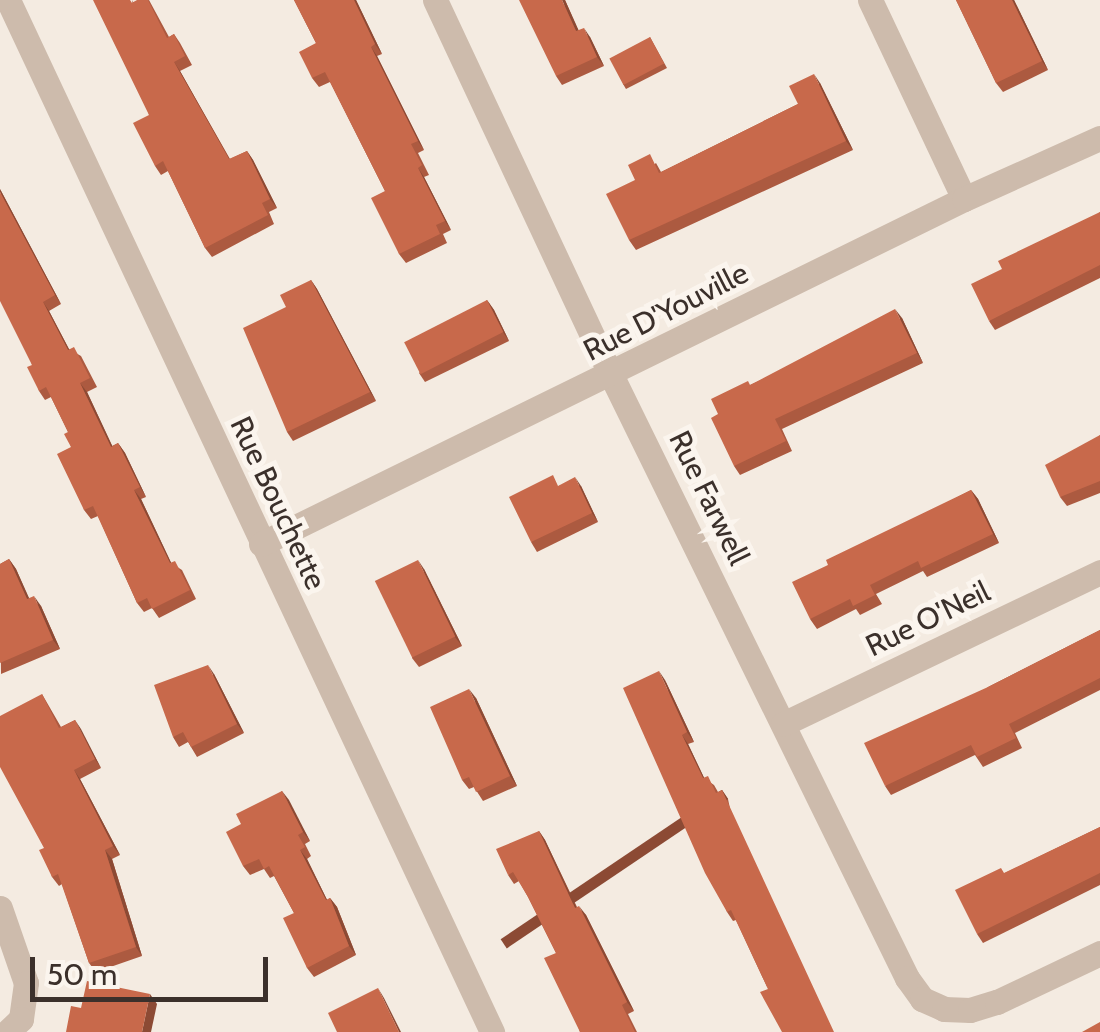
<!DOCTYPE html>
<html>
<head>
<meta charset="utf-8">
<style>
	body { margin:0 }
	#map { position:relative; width:1100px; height:1032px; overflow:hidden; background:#f4ebe1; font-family:Cabin,sans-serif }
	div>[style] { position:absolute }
	.street>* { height:25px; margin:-12.5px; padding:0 12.5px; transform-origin:12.5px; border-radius:12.5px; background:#cdbbac }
	.wall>* { inset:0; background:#ac5a40 }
	.shaded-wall>* { inset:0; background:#8c4a34; transform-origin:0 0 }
	.building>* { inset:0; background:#c8694b; transform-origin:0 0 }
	span { translate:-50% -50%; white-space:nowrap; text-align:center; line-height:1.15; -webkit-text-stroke:10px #fbf5ee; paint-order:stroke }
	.street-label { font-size:30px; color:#3b302b }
	.scale { position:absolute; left:30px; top:957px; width:238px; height:45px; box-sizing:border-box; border:5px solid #3b302b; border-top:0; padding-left:12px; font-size:30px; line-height:35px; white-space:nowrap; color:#3b302b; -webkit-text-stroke:8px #fbf5ee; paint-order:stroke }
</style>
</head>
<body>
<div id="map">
	<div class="street">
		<i style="left:8px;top:0;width:1140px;rotate:64.87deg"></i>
		<i style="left:435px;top:0;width:375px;rotate:64.9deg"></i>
		<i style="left:594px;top:340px;width:711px;rotate:63.87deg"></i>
		<i style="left:907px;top:978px;width:26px;rotate:54deg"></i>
		<i style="left:922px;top:999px;width:24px;rotate:24deg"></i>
		<i style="left:944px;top:1009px;width:26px;rotate:2deg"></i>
		<i style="left:970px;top:1010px;width:28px;rotate:-17deg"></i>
		<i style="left:997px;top:1002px;width:114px;rotate:-25.4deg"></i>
		<i style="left:870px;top:0;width:220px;rotate:64.7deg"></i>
		<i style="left:261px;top:544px;width:783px;rotate:-26.14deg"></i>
		<i style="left:964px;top:199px;width:149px;rotate:-24.2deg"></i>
		<i style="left:783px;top:724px;width:352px;rotate:-25.6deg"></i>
		<i style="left:0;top:908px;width:79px;rotate:70.9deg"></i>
		<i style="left:26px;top:983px;width:36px;rotate:98deg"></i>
		<i style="left:21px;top:1019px;width:19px;rotate:137deg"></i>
	</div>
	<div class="wall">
		<i style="clip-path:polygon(132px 0,133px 2px,149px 0,169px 37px,174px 34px,180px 43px,192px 65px,180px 71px,230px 159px,247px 151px,253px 160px,277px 208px,269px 212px,274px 224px,212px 257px,205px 248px,168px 171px,161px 175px,155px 166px,149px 115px)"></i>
		<i style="clip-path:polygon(294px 0,356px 0,382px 54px,377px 56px,424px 150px,418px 153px,429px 175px,424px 177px,451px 230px,443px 234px,447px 243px,406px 263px,399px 254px,385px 191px,330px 82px,319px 87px,312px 78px,316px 43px)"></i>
		<i style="clip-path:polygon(565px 0,578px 30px,590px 37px,604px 66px,562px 85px,556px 76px)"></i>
		<i style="clip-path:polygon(956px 0,1014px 0,1048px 70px,1003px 92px,996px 83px)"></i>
		<i style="clip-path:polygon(650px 37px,667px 68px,626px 89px,623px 84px)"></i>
		<i style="clip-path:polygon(820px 83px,853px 150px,636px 250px,629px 240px,635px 180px,656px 163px,661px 172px,798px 104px)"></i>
		<i style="clip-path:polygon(0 189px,61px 304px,49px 311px,69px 349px,81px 356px,97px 387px,87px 392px,112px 446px,118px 443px,125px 453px,146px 497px,141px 499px,171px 563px,182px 570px,196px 599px,159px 618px,152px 608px,144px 612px,137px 603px,98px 516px,91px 519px,84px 510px,68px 432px,51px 397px,45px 400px,39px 391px,32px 365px)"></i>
		<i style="clip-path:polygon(1100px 212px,1100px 278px,995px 330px,989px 321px)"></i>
		<i style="clip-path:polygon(311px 280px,317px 289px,376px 401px,293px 441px,287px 432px,286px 307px)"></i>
		<i style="clip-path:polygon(487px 300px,494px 310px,509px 341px,425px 382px,419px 373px)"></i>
		<i style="clip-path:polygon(902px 318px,923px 363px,782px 429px,792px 451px,740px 475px,734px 466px,750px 385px)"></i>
		<i style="clip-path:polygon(1100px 435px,1100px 493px,1067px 506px,1060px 497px)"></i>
		<i style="clip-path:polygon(560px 485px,581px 486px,598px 522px,537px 552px,531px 542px)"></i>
		<i style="clip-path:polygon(971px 490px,978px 499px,999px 543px,927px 577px,923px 571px,876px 594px,882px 604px,860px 615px,856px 609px,817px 629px,810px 619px,828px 565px)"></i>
		<i style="clip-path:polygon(9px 559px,16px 569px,29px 599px,41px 606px,60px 649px,1px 674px,0 564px)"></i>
		<i style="clip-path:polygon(424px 569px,462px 646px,419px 667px,412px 658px)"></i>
		<i style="clip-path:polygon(1100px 630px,1100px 690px,1015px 733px,1022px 748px,983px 767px,975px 755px,891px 795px,885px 786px,988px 687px)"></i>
		<i style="clip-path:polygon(214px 674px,244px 733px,197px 757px,188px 742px,179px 747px,173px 737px)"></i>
		<i style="clip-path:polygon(665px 680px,694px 742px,688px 744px,704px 778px,714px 785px,718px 792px,722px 790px,728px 799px,768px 989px,736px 920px,733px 921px,727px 912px)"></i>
		<i style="clip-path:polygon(42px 694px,61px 727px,75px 720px,101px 768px,80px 779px,120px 855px,112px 859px,142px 956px,96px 972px,89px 963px,62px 884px,59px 886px,52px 877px,44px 848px)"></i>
		<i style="clip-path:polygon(476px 698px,517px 786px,483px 801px,474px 787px,469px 789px,462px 780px)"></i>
		<i style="clip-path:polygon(282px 791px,310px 841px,305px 844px,311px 856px,307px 859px,327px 900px,330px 898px,337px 907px,356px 955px,314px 977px,307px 968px,294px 913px,274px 876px,270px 878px,264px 869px,250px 875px,243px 866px,241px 824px)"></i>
		<i style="clip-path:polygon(1100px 827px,1100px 885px,983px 943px,977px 934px,1005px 873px)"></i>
		<i style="clip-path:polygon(539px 831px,545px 840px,577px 907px,586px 915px,634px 1011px,628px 1014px,637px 1032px,580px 1032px,556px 953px,528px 897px,519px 881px,514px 884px,508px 875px)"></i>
	</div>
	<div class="shaded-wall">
		<i style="clip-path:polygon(354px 0,356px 0,382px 54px,375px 44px)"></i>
		<i style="clip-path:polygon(562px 0,565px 0,583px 40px,576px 31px)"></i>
		<i style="clip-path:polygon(1012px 0,1014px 0,1048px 70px,1042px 61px)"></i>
		<i style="clip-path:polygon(584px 28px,590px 37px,604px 66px,597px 57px)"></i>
		<i style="clip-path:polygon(371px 47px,377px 56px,424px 150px,418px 141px)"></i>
		<i style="clip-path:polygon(174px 62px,180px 71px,235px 169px,229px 159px)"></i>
		<i style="clip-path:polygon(814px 74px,820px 83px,853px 150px,846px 141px)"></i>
		<i style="clip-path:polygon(247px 151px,253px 160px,277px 208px,270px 199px)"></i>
		<i style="clip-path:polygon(418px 168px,424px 177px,451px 230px,445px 221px)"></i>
		<i style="clip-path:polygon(0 189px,61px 304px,55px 295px,0 192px)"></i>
		<i style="clip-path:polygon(311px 280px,317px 289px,376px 401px,370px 392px)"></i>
		<i style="clip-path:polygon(487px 300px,494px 310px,509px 341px,503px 332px)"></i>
		<i style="clip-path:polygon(43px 302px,49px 311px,74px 359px,68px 350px)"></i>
		<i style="clip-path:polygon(895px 309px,902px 318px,923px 363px,917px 353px)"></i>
		<i style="clip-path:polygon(80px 383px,87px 392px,117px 456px,111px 447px)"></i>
		<i style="clip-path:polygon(118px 443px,125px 453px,146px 497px,140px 487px)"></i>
		<i style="clip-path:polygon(575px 477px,581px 486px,598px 522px,592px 513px)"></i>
		<i style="clip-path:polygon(134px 490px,141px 499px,176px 573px,170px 563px)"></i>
		<i style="clip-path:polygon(971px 490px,978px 499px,999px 543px,993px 534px)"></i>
		<i style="clip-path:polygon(9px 559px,16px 569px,34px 609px,27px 599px)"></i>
		<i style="clip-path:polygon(418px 560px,424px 569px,462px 646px,455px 637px)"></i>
		<i style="clip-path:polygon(34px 596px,41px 606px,60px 649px,53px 640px)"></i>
		<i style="clip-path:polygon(208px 665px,214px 674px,244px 733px,237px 724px)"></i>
		<i style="clip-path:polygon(659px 671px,665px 680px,694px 742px,687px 732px)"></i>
		<i style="clip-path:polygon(469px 689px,476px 698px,517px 786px,510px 776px)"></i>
		<i style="clip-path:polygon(75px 720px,81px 729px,101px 768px,95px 759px)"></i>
		<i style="clip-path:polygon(682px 735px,688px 744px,709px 788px,703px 778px)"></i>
		<i style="clip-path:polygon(74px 770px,80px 779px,120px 855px,113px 846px)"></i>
		<i style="left:722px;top:790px;width:11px;height:267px;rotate:56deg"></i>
		<i style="clip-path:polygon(282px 791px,289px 800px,310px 841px,303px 832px)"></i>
		<i style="clip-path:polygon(539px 831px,545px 840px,581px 917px,575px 908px)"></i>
		<i style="clip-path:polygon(105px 850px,112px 859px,142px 956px,136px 947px)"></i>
		<i style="clip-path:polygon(300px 850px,307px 859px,332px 910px,326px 900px)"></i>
		<i style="clip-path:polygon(330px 898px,337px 907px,356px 955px,349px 946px)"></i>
		<i style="clip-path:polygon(579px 906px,586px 915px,634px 1011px,627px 1002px)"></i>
		<i style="clip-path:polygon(378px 988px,384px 998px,401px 1032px,399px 1032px)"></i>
		<i style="clip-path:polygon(150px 994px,157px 1004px,151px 1032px,142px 1032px)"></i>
	</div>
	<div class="building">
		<i style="clip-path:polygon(93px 0,130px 0,132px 3px,137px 0,148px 0,167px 38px,174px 34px,185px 56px,174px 62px,229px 159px,247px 151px,270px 199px,262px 203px,268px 215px,205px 248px,163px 161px,155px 166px,133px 123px,149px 115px)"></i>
		<i style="clip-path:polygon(294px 0,354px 0,375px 44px,371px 47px,418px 141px,411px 144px,422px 165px,418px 168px,445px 221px,436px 225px,440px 234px,399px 254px,371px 198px,385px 191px,325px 72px,312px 78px,299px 52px,316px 43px)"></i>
		<i style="clip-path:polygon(519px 0,562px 0,576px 31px,584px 28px,597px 57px,556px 76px)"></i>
		<i style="clip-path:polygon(956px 0,1012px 0,1042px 61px,996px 83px)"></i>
		<i style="left:650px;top:37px;width:30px;height:46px;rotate:62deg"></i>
		<i style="clip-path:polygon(814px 74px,846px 141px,629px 240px,606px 194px,635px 180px,628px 165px,650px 154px,659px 173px,798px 104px,789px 86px)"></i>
		<i style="clip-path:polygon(0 192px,55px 295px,43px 302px,68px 350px,74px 347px,90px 378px,80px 383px,111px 447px,118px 443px,140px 487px,134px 490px,170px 563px,175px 561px,190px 590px,152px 609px,147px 598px,137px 603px,93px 506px,84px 510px,57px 454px,71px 447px,64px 434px,68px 432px,46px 387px,39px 391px,27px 367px,32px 365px,0 301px)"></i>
		<i style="clip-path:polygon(1100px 212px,1100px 265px,989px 321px,971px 284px,1002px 269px,998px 261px)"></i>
		<i style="clip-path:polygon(311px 280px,370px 392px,287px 432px,243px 328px,286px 307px,280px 295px)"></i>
		<i style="left:487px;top:300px;width:36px;height:93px;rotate:63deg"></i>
		<i style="clip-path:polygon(895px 309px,917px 353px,775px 419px,786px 441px,734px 466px,711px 418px,718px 414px,711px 399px,748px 381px,750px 385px)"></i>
		<i style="clip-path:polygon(1100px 435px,1100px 481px,1060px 497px,1045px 465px)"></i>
		<i style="clip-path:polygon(553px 475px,558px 486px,575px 477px,592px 513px,531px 542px,509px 497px)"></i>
		<i style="clip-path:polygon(971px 490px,993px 534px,921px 568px,918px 561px,870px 585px,875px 595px,853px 606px,850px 599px,810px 619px,792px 582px,828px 565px,826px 560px)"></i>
		<i style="clip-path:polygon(9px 559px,27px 599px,34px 596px,53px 640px,0 663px,0 564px)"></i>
		<i style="left:418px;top:560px;width:85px;height:48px;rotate:64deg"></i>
		<i style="clip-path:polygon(1100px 630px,1100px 678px,1009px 724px,1016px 738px,977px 757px,971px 745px,885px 786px,864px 743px,988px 687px)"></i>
		<i style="clip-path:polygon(208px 665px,237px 724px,191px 747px,183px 732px,173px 737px,154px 685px)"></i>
		<i style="clip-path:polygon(659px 671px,687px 732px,682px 735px,703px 778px,708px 776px,716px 793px,722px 790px,834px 1032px,782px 1032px,760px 992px,768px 989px,731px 910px,727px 912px,705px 873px,623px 688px)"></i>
		<i style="clip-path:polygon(469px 689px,510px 776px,476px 792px,469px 777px,462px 780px,430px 707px)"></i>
		<i style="clip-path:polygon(42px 694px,59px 728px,75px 720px,95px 759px,74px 770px,113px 846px,105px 850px,136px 947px,89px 963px,58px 874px,52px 877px,39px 850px,44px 848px,0 767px,0 716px)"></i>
		<i style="clip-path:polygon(282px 791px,303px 832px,298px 835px,305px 847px,300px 850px,326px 900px,330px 898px,349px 946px,307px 968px,283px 918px,294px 913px,269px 866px,264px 869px,259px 859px,243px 866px,226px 832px,241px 824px,236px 814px)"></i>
		<i style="clip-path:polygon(1100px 827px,1100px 873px,977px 934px,955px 890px,1001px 868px,1004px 873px)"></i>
		<i style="clip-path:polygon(539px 831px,575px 908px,579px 906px,627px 1002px,622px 1005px,635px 1032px,580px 1032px,544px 958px,556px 953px,528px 897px,513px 872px,508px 875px,496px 849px)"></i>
		<i style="clip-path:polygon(87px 981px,150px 994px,142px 1032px,66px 1032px,71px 1006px,81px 1008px)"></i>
		<i style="clip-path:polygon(378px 988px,399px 1032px,337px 1032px,328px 1013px)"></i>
		<i style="clip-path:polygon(1100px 1022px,1100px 1032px,1082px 1032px)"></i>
	</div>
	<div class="street-label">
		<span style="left:666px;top:312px;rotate:-27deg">Rue D'Youville</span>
		<span style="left:709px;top:498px;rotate:64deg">Rue Farwell</span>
		<span style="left:278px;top:503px;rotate:65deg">Rue Bouchette</span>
		<span style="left:928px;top:619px;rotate:-26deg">Rue O'Neil</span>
	</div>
	<div class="scale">50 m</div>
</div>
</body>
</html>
